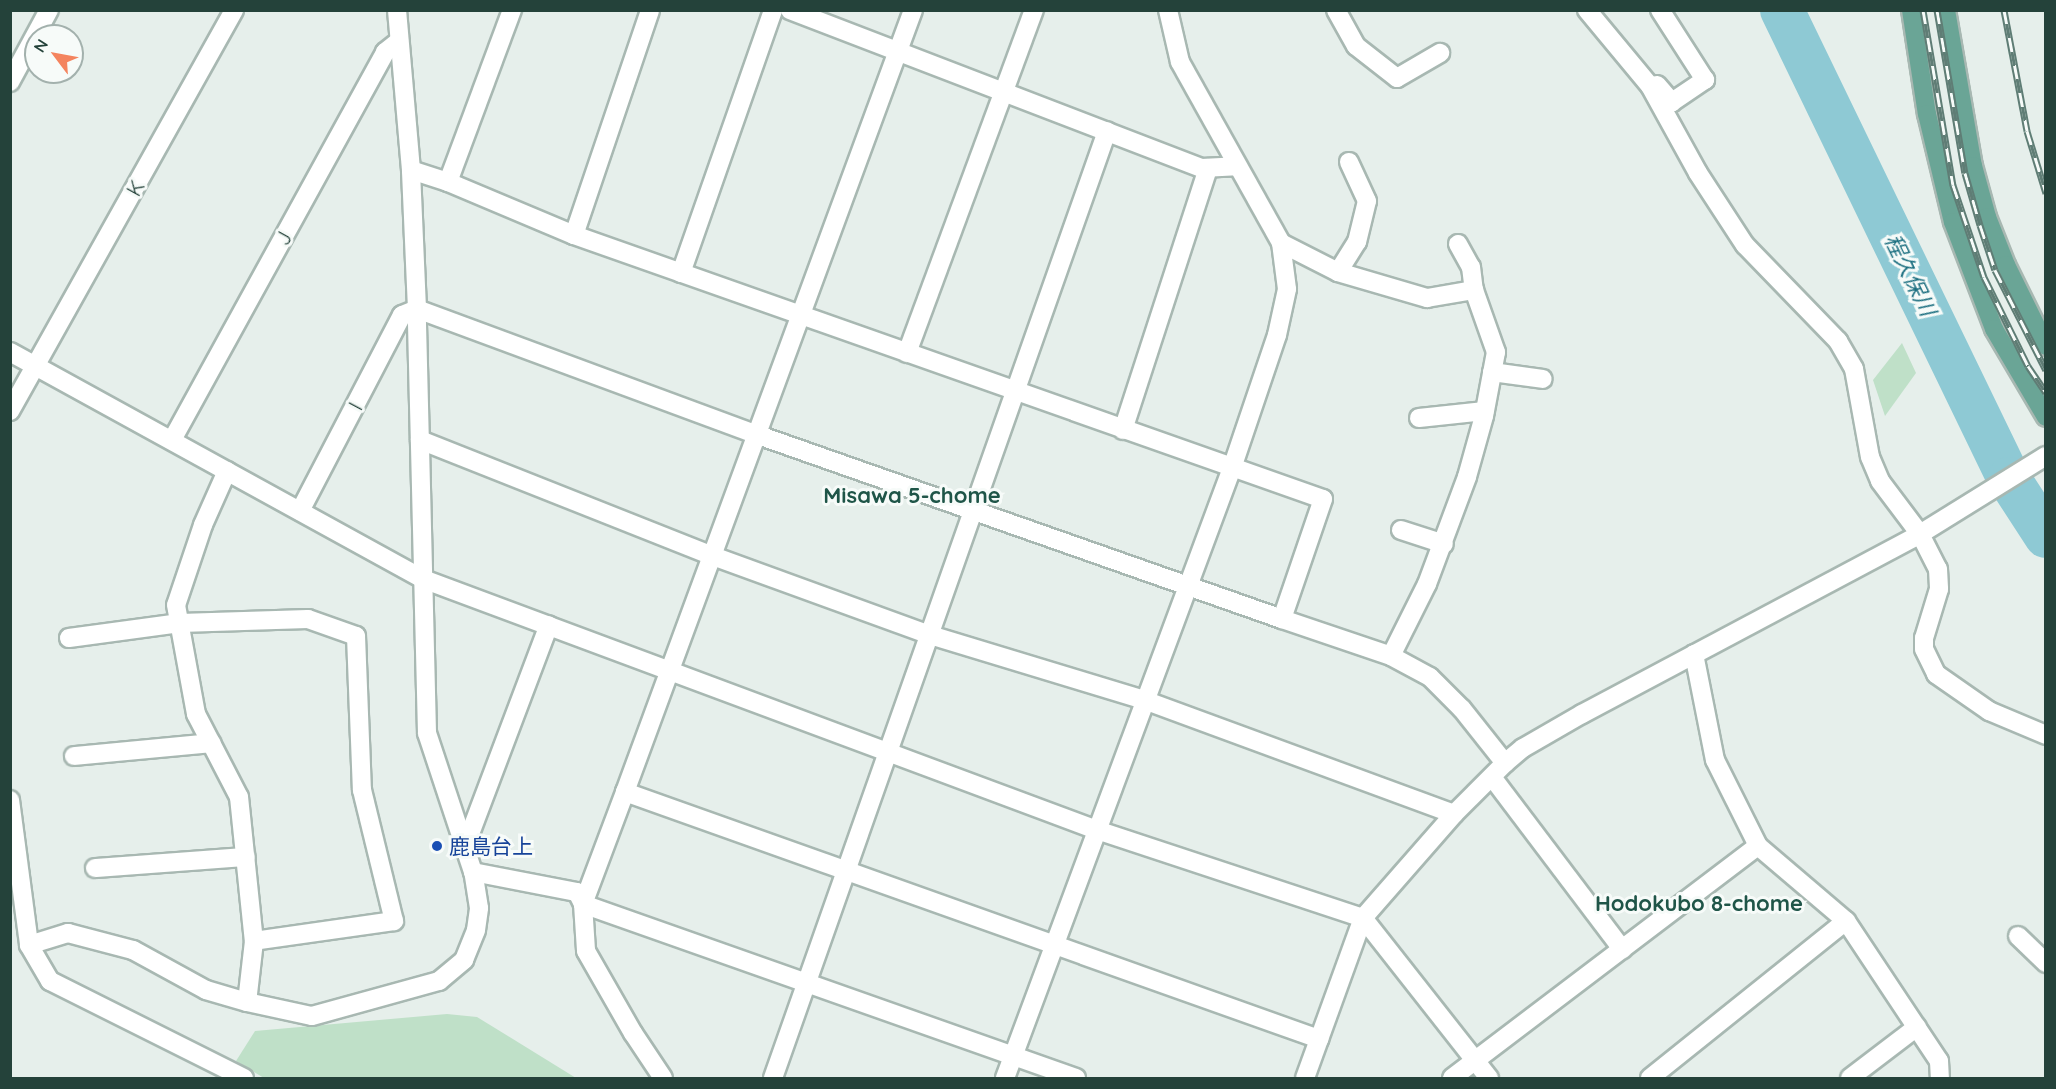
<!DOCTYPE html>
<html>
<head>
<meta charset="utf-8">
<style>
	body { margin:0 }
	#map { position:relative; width:2056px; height:1089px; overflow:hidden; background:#e6efeb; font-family:Quicksand,"Noto Sans JP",sans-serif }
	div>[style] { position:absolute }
	.green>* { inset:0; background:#bfe0c8 }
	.river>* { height:44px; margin:-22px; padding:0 22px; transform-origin:22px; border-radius:22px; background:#8ec9d4 }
	.roads { filter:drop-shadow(2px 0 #a8b8b2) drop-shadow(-2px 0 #a8b8b2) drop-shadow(0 2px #a8b8b2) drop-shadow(0 -2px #a8b8b2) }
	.minor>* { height:18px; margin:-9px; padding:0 9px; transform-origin:9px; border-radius:9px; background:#fff }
	.major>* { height:18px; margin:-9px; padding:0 9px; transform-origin:9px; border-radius:9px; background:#6aa596 }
	.rail>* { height:7px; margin-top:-3.5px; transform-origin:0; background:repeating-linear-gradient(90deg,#f7fbf9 0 14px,#5f7d75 0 28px); box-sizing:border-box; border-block:2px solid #5f7d75 }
	.dots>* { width:16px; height:16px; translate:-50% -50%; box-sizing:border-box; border:3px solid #f7fbf9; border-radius:50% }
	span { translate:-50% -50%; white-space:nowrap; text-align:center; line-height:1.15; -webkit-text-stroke:6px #f7fbf9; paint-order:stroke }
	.street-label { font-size:21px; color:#24423a }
	.transit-label { font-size:21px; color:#164399 }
	.left { translate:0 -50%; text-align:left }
	.water-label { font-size:22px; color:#1c6f80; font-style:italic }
	.neighbourhood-label { font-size:22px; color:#1f5548; font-weight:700 }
	.frame { position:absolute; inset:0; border:12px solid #24423a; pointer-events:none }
	.north { position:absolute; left:24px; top:24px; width:60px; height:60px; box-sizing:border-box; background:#f7fbf9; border:2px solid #a3b1ad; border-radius:50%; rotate:302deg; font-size:16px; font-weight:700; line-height:24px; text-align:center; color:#24423a }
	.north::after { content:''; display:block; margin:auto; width:21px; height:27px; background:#f4845f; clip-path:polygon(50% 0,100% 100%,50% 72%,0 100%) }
</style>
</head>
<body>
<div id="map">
	<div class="green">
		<i style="clip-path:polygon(1902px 343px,1916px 373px,1885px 416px,1873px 380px)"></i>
		<i style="clip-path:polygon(447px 1014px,477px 1017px,576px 1078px,264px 1078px,236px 1061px,255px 1031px)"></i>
	</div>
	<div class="river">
		<i style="left:1782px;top:10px;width:521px;rotate:64.17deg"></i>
		<i style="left:2009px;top:479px;width:68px;rotate:57deg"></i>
	</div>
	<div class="roads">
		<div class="minor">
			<i style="left:790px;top:10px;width:441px;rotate:21deg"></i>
			<i style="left:1202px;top:168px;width:34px;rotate:-3deg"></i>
			<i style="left:1168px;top:10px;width:53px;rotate:77deg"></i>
			<i style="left:1180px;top:62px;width:207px;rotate:60.8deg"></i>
			<i style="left:1281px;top:243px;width:64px;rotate:27deg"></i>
			<i style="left:1338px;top:272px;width:93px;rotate:16.3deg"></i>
			<i style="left:1427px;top:298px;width:48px;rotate:-9.7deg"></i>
			<i style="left:1474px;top:290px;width:66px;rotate:70.5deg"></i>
			<i style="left:1496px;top:352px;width:65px;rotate:100.6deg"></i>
			<i style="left:1484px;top:416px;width:63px;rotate:105.6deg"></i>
			<i style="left:1467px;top:477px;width:114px;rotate:110.5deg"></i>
			<i style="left:1427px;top:584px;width:80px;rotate:116.6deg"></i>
			<i style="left:1336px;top:10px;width:41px;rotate:60.9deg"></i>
			<i style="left:1356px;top:46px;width:52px;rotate:38deg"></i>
			<i style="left:1397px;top:78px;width:50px;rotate:-30.2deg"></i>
			<i style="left:1587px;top:10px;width:99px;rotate:50.3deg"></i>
			<i style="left:1650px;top:86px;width:99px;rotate:61.1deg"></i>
			<i style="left:1698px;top:173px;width:86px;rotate:56.9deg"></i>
			<i style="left:1745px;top:245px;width:134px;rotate:45.9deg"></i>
			<i style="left:1838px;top:341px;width:32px;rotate:60deg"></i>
			<i style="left:1854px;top:369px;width:89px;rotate:79.7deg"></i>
			<i style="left:1870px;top:457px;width:26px;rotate:67deg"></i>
			<i style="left:1880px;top:481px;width:66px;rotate:53deg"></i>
			<i style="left:1920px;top:534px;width:39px;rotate:63deg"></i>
			<i style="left:1938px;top:569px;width:20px;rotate:87deg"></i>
			<i style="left:1939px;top:589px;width:51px;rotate:107deg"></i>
			<i style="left:1924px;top:638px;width:11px;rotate:90deg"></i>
			<i style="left:1924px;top:649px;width:28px;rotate:64deg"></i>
			<i style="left:1936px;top:674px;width:65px;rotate:34.9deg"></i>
			<i style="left:1989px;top:711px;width:62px;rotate:22.8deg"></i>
			<i style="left:10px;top:82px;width:82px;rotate:-61.6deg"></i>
			<i style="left:1657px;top:85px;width:23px;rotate:49deg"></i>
			<i style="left:1672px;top:102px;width:40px;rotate:-34deg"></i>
			<i style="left:1705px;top:80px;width:83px;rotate:-122.7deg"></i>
			<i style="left:411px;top:170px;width:39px;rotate:18deg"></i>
			<i style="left:448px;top:182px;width:137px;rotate:22.8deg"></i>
			<i style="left:574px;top:235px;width:794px;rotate:19.42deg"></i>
			<i style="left:1323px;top:499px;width:127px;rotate:108.9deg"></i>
			<i style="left:1282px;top:619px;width:115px;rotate:18.7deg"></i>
			<i style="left:1391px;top:656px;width:44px;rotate:28.3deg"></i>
			<i style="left:1430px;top:677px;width:45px;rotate:45deg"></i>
			<i style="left:1462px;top:709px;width:69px;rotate:51.5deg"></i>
			<i style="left:448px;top:182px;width:184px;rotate:-69.6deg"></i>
			<i style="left:574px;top:235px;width:237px;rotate:-71.3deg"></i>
			<i style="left:1458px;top:244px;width:26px;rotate:61deg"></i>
			<i style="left:1471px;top:267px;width:23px;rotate:83deg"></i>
			<i style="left:1338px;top:272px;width:36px;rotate:-58deg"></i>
			<i style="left:1357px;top:242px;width:42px;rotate:-76.3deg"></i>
			<i style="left:1367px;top:201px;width:43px;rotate:-114.8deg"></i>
			<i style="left:681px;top:273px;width:279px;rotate:-70.7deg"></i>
			<i style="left:10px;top:352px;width:471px;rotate:28.8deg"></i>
			<i style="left:423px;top:579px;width:719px;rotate:20.43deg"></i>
			<i style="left:1097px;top:830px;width:280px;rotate:18.3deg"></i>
			<i style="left:1363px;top:918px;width:204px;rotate:51.8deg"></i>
			<i style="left:907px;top:353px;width:366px;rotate:-69.7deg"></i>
			<i style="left:1492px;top:372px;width:51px;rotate:7.8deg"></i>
			<i style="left:10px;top:411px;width:459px;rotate:-60.8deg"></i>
			<i style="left:1419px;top:418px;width:66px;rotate:-6.1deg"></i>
			<i style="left:1123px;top:430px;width:275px;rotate:-72deg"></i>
			<i style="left:172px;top:440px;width:443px;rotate:-61.2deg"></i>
			<i style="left:385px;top:52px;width:18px;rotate:-38deg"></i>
			<i style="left:420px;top:440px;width:315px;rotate:21.6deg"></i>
			<i style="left:713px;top:556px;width:231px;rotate:20deg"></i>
			<i style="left:930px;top:635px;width:224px;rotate:16.9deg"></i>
			<i style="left:1144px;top:700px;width:330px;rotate:20.2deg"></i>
			<i style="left:227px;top:471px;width:59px;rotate:114deg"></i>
			<i style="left:203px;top:525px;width:84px;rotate:108.6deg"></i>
			<i style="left:176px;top:605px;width:111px;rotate:79.6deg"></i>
			<i style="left:196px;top:714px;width:93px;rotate:62.6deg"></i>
			<i style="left:239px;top:797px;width:145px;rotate:84.1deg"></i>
			<i style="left:254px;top:941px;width:61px;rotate:96.5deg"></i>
			<i style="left:300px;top:511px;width:221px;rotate:-62.5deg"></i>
			<i style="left:402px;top:315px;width:16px;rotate:-22deg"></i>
			<i style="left:417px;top:309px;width:364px;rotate:20.3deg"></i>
			<i style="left:758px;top:435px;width:555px;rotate:19.35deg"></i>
			<i style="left:1401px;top:530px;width:45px;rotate:18deg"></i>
			<i style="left:69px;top:638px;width:112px;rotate:-7.7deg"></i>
			<i style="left:180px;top:623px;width:128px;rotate:-1.8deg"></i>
			<i style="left:308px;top:619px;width:51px;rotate:19.5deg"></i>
			<i style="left:356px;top:636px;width:154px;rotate:87.8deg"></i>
			<i style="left:362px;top:790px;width:135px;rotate:76.3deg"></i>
			<i style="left:394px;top:921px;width:141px;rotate:171.9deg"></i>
			<i style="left:1694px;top:654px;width:108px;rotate:78.8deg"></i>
			<i style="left:1715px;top:760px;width:96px;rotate:63.4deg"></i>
			<i style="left:1758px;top:846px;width:116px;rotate:40.4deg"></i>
			<i style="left:1846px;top:921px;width:168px;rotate:56.4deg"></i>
			<i style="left:1939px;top:1061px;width:17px;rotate:87deg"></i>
			<i style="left:74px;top:756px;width:138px;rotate:-5.4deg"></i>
			<i style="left:1492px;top:777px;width:216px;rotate:52.9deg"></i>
			<i style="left:625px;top:792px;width:833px;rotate:-69.78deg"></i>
			<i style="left:10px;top:800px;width:146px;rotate:82.5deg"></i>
			<i style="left:465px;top:847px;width:237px;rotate:-69.3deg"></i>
			<i style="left:95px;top:868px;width:151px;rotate:-4.2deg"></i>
			<i style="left:473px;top:872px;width:106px;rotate:10.9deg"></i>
			<i style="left:577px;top:892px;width:13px;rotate:63deg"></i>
			<i style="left:583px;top:904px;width:47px;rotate:86.3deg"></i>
			<i style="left:586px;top:951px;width:95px;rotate:60.2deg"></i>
			<i style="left:633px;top:1033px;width:54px;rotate:56.3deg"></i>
			<i style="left:2018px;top:936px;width:39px;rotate:44deg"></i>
			<i style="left:244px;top:1078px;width:217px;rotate:-153.4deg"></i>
			<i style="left:50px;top:981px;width:42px;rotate:-120.3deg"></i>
			<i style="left:29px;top:945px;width:41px;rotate:-17.1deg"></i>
			<i style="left:68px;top:933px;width:67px;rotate:14.7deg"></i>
			<i style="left:133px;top:950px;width:83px;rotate:28.7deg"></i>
			<i style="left:206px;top:990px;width:43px;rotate:16.3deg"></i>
			<i style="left:247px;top:1002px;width:66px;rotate:12.2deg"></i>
			<i style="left:312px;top:1016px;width:132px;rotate:-15.4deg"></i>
			<i style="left:439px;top:981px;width:33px;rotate:-40deg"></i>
			<i style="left:464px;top:960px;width:32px;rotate:-68deg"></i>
			<i style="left:476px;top:930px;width:22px;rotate:-82deg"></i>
			<i style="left:479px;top:908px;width:36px;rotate:-99deg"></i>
			<i style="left:473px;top:872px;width:146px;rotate:-108.3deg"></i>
			<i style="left:427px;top:733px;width:424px;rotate:-91.4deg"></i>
			<i style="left:417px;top:309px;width:139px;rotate:-92.5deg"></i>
			<i style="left:411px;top:170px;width:161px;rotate:-95deg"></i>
			<i style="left:773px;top:1078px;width:1004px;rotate:-70.57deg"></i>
			<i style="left:1005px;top:1078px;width:651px;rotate:-69.59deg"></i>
			<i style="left:1232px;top:468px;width:140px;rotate:-71.3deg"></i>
			<i style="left:1277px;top:335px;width:47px;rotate:-77.7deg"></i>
			<i style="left:1287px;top:289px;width:46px;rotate:-97.4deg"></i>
			<i style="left:1076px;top:1078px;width:523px;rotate:-160.56deg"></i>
			<i style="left:583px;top:904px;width:120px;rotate:-69.4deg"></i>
			<i style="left:625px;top:792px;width:737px;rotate:19.59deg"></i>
			<i style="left:1305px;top:1078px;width:170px;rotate:-70.1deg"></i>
			<i style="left:1363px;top:918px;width:138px;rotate:-48.8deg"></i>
			<i style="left:1454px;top:814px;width:72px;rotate:-45deg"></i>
			<i style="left:1505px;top:763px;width:23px;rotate:-40deg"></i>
			<i style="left:1523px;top:748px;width:68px;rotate:-30deg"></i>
			<i style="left:1582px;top:714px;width:383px;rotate:-28deg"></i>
			<i style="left:1920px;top:534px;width:148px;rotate:-31.8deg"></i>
			<i style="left:1452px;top:1078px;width:384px;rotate:-37.2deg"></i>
			<i style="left:1650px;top:1078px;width:251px;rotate:-38.7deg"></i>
			<i style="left:1850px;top:1078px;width:84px;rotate:-37.3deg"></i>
		</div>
		<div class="major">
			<i style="left:1911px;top:10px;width:105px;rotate:81.3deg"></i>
			<i style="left:1927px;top:114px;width:111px;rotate:76.5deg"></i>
			<i style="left:1953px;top:222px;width:115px;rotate:69deg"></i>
			<i style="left:1994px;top:329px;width:102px;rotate:59.4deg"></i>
			<i style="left:1946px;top:10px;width:158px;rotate:80.2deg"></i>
			<i style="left:1973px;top:166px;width:53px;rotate:74.6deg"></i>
			<i style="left:1987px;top:217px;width:52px;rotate:68.4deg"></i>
			<i style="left:2006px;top:265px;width:90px;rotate:63.7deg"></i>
		</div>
	</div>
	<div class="rail">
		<i style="left:1923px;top:10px;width:178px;rotate:80.3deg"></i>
		<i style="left:1953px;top:185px;width:97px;rotate:71.4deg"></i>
		<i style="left:1984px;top:277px;width:99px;rotate:63.7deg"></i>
		<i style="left:2028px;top:366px;width:32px;rotate:56deg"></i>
		<i style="left:1937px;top:10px;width:165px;rotate:80.3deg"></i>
		<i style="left:1965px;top:173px;width:54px;rotate:73.9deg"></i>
		<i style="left:1980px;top:225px;width:47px;rotate:71.6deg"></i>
		<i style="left:1995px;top:270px;width:112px;rotate:63deg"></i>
		<i style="left:2004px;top:10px;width:123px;rotate:79.2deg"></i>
		<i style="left:2027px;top:131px;width:65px;rotate:73deg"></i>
	</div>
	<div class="dots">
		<i style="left:437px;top:846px;background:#1a4fb4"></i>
	</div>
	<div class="street-label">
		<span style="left:135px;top:188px;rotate:-61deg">K</span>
		<span style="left:283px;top:238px;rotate:-61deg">J</span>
		<span style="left:355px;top:406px;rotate:-62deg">I</span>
	</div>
	<div class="transit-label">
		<span class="left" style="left:449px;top:846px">鹿島台上</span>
	</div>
	<div class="water-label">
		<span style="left:1910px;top:275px;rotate:64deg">程久保川</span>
	</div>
	<div class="neighbourhood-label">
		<span style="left:912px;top:496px">Misawa 5-chome</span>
		<span style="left:1699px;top:904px">Hodokubo 8-chome</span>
	</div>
	<div class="frame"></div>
	<div class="north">N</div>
</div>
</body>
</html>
